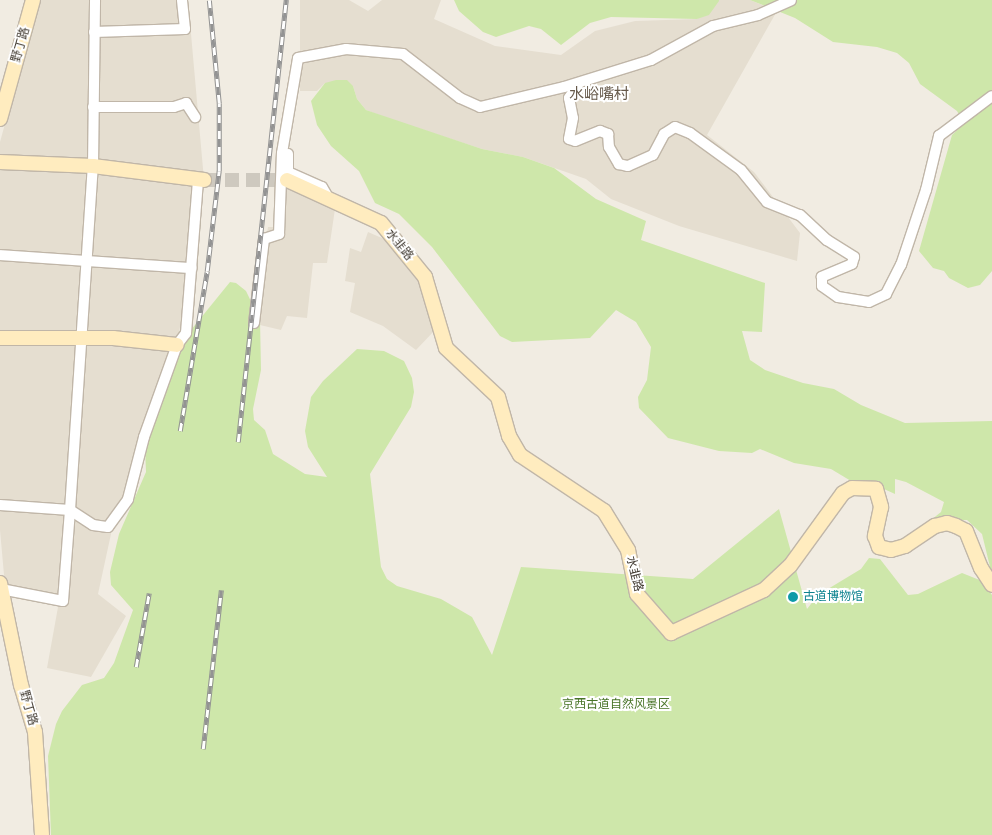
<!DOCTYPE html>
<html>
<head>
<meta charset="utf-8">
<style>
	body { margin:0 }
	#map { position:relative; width:992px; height:835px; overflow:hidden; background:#f1ece2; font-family:"Fira Sans Condensed","Noto Sans SC",sans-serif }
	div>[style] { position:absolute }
	.residential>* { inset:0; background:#e5ded0 }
	.green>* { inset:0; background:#cee7aa }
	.secondary-tunnel>* { height:14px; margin-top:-7px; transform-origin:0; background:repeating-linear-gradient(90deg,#cec9bf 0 14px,transparent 0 21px) }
	.roads { filter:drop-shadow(1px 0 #c0b6a8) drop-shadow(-1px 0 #c0b6a8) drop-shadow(0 1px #c0b6a8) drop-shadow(0 -1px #c0b6a8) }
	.street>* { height:10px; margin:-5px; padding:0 5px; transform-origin:5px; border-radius:5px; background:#fff }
	.secondary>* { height:14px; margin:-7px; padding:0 7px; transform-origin:7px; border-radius:7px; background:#ffecbf }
	.rail>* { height:4.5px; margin-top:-2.25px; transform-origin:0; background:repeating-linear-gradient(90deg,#fff 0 8px,#939393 0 16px); box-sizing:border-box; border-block:1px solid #939393 }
	.dots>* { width:14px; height:14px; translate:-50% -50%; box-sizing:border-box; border:2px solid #fff; border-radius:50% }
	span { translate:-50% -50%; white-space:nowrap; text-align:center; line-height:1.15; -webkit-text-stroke:4px #fff; paint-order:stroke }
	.street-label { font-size:12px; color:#433c33 }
	.culture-label { font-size:12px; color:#0d838f }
	.left { translate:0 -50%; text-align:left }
	.park-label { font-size:12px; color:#487427 }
	.quarter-label { font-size:15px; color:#66594a }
</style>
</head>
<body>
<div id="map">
	<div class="residential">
		<i style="clip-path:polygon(39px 0,188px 0,204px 180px,177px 345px,128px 499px,109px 527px,111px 534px,98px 594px,126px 616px,91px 677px,47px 668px,60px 596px,5px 586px,0 530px,0 142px)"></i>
		<i style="clip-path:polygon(300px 0,349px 0,368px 11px,382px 0,441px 0,434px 19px,495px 46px,561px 55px,595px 31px,635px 21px,697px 19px,719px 0,750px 0,777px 11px,707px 135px,754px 172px,800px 233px,797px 261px,679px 226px,611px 199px,586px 179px,523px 157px,482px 149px,393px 120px,366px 110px,357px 99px,353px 86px,325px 83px,317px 91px,300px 91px)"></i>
		<i style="clip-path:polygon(284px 185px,335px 209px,327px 263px,313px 263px,307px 318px,287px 316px,281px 330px,260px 325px,254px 307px,268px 227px,281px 227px)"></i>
		<i style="clip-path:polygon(368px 232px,391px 242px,419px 279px,435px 330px,416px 350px,383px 326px,350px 312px,355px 283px,345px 281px,350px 248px,361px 252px)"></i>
	</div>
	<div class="green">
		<i style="clip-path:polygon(454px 0,719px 0,719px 1px,709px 15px,697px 19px,611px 17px,590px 23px,561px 45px,541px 29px,529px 26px,496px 37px,483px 32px,459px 11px)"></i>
		<i style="clip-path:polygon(750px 0,992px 0,992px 271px,980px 285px,968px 288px,949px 278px,944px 271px,933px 268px,919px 251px,952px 135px,964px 124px,957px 111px,920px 84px,909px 63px,897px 53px,877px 47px,833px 42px,795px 18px)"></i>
		<i style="clip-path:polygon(336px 80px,347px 80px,353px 86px,357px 99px,366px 110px,482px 149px,523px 157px,554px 168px,596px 199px,646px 221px,641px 240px,765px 283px,762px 332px,742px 331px,750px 360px,765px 370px,803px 383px,834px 389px,861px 405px,905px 423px,992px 421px,992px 575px,982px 534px,967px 520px,931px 520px,941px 512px,944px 502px,906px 482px,895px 479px,895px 494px,873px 484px,851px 481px,831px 469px,794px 463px,760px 449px,752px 453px,719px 451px,668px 438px,639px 408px,638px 397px,647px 380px,651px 347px,636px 322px,616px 310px,590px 338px,512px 342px,500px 336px,432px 247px,399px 214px,375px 203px,359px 171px,331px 146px,317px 125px,311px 101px,325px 83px)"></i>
		<i style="clip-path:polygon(230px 282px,236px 283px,246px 291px,260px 320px,261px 370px,253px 409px,254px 420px,265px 430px,273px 454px,305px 474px,327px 477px,308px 447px,305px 431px,311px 397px,323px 381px,357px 349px,384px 351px,404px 361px,412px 378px,414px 392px,411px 407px,370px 474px,381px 567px,387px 579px,397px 586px,441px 599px,472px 617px,492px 655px,521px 567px,693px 579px,779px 509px,807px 609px,818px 595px,861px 569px,869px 558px,880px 559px,908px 595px,918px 594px,962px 573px,982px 581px,992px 595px,992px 835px,51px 835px,48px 756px,56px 724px,62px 711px,82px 685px,104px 678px,114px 663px,133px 610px,111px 585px,110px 572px,119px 534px,146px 472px,145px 446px,173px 364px,191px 330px)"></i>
	</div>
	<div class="secondary-tunnel">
		<i style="left:204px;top:180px;width:83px"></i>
	</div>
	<div class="roads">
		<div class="street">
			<i style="left:94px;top:32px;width:91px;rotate:-1.9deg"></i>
			<i style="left:185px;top:29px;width:29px;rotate:-96deg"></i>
			<i style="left:579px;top:83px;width:18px;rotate:124deg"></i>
			<i style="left:569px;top:98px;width:20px;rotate:79deg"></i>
			<i style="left:573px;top:118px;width:21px;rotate:101deg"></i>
			<i style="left:569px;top:139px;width:6px;rotate:18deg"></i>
			<i style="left:575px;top:141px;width:27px;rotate:-22deg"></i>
			<i style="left:600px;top:131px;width:9px;rotate:21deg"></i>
			<i style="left:608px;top:134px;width:13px;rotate:86deg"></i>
			<i style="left:609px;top:147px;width:20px;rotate:60deg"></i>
			<i style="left:619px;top:164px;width:9px;rotate:13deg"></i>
			<i style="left:628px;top:166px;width:27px;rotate:-24deg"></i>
			<i style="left:653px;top:155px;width:24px;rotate:-62deg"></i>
			<i style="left:664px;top:134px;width:13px;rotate:-32deg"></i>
			<i style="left:675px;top:127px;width:16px;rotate:22deg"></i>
			<i style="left:690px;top:133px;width:63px;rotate:36deg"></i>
			<i style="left:741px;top:170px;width:41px;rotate:50.9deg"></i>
			<i style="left:767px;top:202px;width:35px;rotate:22deg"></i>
			<i style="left:800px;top:215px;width:37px;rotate:43deg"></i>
			<i style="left:827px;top:240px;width:32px;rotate:32deg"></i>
			<i style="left:854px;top:257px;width:7px;rotate:106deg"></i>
			<i style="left:852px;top:264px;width:33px;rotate:157deg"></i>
			<i style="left:822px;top:277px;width:9px;rotate:90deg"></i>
			<i style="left:822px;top:286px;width:19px;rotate:35deg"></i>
			<i style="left:838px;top:297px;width:31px;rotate:9deg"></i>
			<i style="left:869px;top:302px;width:19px;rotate:-25deg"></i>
			<i style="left:886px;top:294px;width:33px;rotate:-63deg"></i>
			<i style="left:901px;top:265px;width:79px;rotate:-71.6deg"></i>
			<i style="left:926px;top:190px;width:56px;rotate:-76.5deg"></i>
			<i style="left:939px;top:136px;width:66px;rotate:-37deg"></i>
			<i style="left:93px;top:107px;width:81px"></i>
			<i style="left:174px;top:107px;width:13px;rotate:-18deg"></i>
			<i style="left:186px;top:103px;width:17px;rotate:57deg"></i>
			<i style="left:288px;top:154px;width:18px;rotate:90deg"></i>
			<i style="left:288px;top:172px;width:37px;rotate:24deg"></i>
			<i style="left:322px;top:187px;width:14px;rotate:60deg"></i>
			<i style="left:0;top:255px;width:192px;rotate:3.9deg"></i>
			<i style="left:254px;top:323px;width:85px;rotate:-83.2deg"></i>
			<i style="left:264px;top:239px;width:16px;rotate:-18deg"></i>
			<i style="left:279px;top:234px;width:81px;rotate:-87.9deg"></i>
			<i style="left:282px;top:153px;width:96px;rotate:-80.4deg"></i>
			<i style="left:298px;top:58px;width:49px;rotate:-10.6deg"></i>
			<i style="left:346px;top:49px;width:57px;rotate:5deg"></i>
			<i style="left:403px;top:54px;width:72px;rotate:37.7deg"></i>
			<i style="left:460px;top:98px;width:22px;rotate:24deg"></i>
			<i style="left:480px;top:107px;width:86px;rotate:-13.4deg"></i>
			<i style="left:564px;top:87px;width:91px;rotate:-17.2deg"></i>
			<i style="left:651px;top:60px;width:71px;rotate:-28.7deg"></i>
			<i style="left:713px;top:26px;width:46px;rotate:-13.7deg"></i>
			<i style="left:758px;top:15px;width:36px;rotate:-24deg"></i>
			<i style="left:0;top:505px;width:70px;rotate:4.1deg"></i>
			<i style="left:70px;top:510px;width:345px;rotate:-86.2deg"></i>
			<i style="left:93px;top:166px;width:166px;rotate:-89.3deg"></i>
			<i style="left:1px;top:589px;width:63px;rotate:11deg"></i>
			<i style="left:63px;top:601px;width:91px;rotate:-85.6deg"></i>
			<i style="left:70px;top:510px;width:27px;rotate:33deg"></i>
			<i style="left:93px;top:525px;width:15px;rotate:8deg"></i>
			<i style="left:108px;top:527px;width:34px;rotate:-54deg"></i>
			<i style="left:128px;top:499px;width:64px;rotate:-75.5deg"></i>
			<i style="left:144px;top:437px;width:98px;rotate:-70.3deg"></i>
			<i style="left:177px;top:345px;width:15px;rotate:-53deg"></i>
			<i style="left:186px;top:333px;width:154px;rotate:-85.5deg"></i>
		</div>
		<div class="secondary">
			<i style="left:0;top:119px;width:123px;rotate:-74.5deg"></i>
			<i style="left:0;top:162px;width:93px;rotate:2.5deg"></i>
			<i style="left:93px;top:166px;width:112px;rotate:7.2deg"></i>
			<i style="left:287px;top:180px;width:103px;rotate:24.6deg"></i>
			<i style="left:381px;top:223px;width:70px;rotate:50.8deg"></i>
			<i style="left:425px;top:277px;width:74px;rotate:73.5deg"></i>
			<i style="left:446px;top:348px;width:71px;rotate:43.3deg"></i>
			<i style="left:498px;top:397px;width:41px;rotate:74.2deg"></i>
			<i style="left:509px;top:436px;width:22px;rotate:60deg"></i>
			<i style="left:520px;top:455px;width:101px;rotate:33.7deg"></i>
			<i style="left:604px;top:511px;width:46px;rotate:58.4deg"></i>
			<i style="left:628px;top:550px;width:45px;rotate:78.4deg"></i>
			<i style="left:637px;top:594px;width:52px;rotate:48.9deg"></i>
			<i style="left:671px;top:633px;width:102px;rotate:-24.8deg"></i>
			<i style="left:764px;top:590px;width:35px;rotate:-43deg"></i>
			<i style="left:790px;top:566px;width:90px;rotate:-54deg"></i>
			<i style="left:843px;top:493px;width:10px;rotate:-29deg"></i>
			<i style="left:852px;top:488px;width:24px;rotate:2deg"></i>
			<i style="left:876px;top:489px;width:19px;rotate:74deg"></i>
			<i style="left:881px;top:507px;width:30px;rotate:102deg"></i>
			<i style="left:875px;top:536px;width:12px;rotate:70deg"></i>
			<i style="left:879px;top:547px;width:12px;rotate:14deg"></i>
			<i style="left:891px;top:550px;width:15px;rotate:-16deg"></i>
			<i style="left:905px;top:546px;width:36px;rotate:-34deg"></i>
			<i style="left:935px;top:526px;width:12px;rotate:-14deg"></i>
			<i style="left:947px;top:523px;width:9px;rotate:18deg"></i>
			<i style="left:956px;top:526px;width:11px;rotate:27deg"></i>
			<i style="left:966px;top:531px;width:40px;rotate:68deg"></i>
			<i style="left:981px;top:568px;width:20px;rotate:57deg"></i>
			<i style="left:0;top:338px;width:113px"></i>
			<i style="left:113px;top:338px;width:64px;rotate:6.2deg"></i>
			<i style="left:0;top:583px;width:104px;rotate:78.4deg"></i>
			<i style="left:21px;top:685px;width:49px;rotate:73.4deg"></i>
			<i style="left:35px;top:732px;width:103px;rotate:86.1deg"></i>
		</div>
	</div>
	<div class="rail">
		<i style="left:180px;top:431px;width:162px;rotate:-80.4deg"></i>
		<i style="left:207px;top:271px;width:101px;rotate:-83.2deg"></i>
		<i style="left:219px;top:171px;width:68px;rotate:-90deg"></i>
		<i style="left:219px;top:103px;width:103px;rotate:-95.5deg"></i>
		<i style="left:238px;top:442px;width:445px;rotate:-83.8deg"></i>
		<i style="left:136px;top:667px;width:75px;rotate:-80deg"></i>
		<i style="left:203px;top:749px;width:160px;rotate:-83.5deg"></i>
	</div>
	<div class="dots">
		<i style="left:793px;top:597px;background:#0f9aa8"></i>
	</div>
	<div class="street-label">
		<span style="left:21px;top:45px;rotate:-74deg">野丁路</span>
		<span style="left:399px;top:245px;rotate:51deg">水韭路</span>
		<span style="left:634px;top:574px;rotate:76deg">水韭路</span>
		<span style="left:28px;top:708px;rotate:74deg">野丁路</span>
	</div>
	<div class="culture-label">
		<span class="left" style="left:803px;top:597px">古道博物馆</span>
	</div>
	<div class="park-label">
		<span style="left:616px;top:705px">京西古道自然风景区</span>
	</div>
	<div class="quarter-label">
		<span style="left:599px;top:95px">水峪嘴村</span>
	</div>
</div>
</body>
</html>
